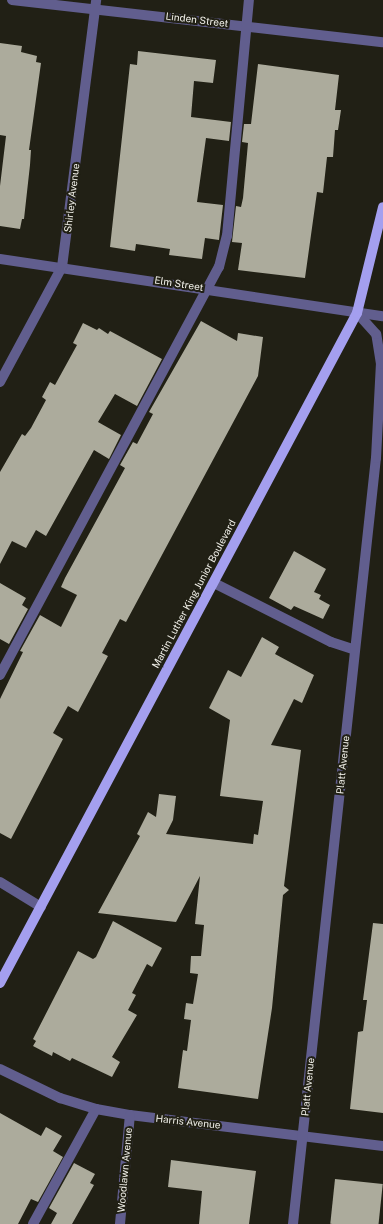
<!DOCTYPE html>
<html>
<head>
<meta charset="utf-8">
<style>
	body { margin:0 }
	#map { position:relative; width:383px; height:1224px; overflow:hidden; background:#212015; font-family:"Public Sans",sans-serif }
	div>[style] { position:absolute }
	.building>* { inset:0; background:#acab9c; transform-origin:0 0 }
	.minor>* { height:10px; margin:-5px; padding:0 5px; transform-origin:5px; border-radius:5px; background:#615e8e }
	.major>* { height:10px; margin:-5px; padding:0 5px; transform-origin:5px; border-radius:5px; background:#a49fef }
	span { translate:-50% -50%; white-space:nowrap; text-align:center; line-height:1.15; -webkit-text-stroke:4px #212015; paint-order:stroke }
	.street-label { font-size:10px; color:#f2f1ea }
</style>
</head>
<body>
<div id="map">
	<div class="building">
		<i style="clip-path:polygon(0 43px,22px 46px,21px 52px,37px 56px,36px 62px,41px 63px,29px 150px,31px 150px,30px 165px,24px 219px,22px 219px,20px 229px,0 226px,0 186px,6px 136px,0 135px)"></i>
		<i style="clip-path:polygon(138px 51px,216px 60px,213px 83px,194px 81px,191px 117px,231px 122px,229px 141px,206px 138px,197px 202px,223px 205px,219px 240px,205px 238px,202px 259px,169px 255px,170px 249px,136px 244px,135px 251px,110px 247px,130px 64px,137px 65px)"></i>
		<i style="clip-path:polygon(258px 64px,339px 75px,335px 110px,341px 110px,338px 130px,335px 130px,333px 157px,327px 157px,323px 193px,317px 192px,305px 278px,238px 270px,242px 243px,232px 242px,236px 206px,241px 207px,243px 198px,248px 143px,242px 142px,244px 124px,251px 124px)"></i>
		<i style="clip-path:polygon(201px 321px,237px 341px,238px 333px,263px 337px,258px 376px,126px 622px,120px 619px,102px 653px,108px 656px,78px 712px,68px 706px,53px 733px,63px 739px,11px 839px,0 833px,0 699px,23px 652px,20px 651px,40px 615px,61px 627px,77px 595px,61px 587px,65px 578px,125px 468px,120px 465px,133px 442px,137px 444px,153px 414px,149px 412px)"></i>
		<i style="clip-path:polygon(83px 323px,97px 330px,99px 328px,108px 334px,110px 331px,162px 359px,137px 406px,115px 394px,98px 422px,121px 435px,109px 459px,94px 450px,46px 536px,36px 530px,26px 548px,12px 541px,0 564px,0 472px,22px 434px,25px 436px,31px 428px,46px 400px,42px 397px,50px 382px,55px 385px,77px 345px,73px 343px)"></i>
		<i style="clip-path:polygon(294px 551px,326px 569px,314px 592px,321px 595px,319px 599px,330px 605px,323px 619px,294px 606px,291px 610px,269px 598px)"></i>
		<i style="clip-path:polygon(0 583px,26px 598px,22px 605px,28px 609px,9px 644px,0 639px)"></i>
		<i style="clip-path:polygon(262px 637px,279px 647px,275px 654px,314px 675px,302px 703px,294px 699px,271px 745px,301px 750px,284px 886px,289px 890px,283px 895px,272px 1008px,258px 1099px,178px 1088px,183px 1050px,187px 1051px,191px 1020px,184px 1019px,186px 1003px,193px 1004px,198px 974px,190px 973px,191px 956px,201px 956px,204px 925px,195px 924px,200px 876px,176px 922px,98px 913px,140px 836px,137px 834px,148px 812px,156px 817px,159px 794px,176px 796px,173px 820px,166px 834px,253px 844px,254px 834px,258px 835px,263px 801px,220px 796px,230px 720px,209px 708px,228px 670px,241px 677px)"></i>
		<i style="clip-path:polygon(113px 921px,162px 948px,152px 967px,147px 964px,132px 993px,136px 995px,128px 1010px,137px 1015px,112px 1057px,120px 1062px,112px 1077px,72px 1058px,70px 1061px,53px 1052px,52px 1056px,33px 1046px,36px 1041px,33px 1039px,78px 951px,93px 959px,96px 957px)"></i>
		<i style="clip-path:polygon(373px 923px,383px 924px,383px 1113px,350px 1109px,358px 1032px,363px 1031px,367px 1000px,363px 1000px)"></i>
		<i style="clip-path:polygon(0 1113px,41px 1136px,46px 1127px,62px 1136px,53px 1151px,63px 1157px,38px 1202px,31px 1199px,18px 1224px,0 1224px)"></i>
		<i style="clip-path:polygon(171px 1160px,256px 1171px,249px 1224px,199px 1224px,202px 1191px,168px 1187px)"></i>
		<i style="clip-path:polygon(74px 1163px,95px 1174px,90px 1183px,94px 1185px,72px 1224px,51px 1224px,57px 1213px,49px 1208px)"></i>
		<i style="left:335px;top:1179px;width:48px;height:45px;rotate:6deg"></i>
	</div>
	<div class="minor">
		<i style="left:12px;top:0;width:373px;rotate:6.5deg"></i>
		<i style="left:0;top:259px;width:387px;rotate:8.5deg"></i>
		<i style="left:0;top:382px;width:131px;rotate:-61.7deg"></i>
		<i style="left:62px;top:267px;width:269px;rotate:-82.7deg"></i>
		<i style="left:214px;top:583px;width:131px;rotate:26.8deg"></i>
		<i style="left:331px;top:642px;width:25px;rotate:18deg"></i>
		<i style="left:0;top:675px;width:463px;rotate:-61.8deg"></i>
		<i style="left:219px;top:267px;width:32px;rotate:-76deg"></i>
		<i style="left:227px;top:236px;width:237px;rotate:-84.7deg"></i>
		<i style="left:0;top:882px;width:48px;rotate:31.4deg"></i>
		<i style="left:0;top:1069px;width:67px;rotate:25.8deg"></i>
		<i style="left:60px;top:1098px;width:38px;rotate:17deg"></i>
		<i style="left:96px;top:1109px;width:35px;rotate:10deg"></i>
		<i style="left:130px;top:1115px;width:255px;rotate:7deg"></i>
		<i style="left:33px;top:1224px;width:131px;rotate:-61.3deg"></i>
		<i style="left:120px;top:1224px;width:109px;rotate:-84.8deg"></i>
		<i style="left:293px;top:1224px;width:770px;rotate:-83.82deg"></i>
		<i style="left:376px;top:458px;width:94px;rotate:-87deg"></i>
		<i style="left:381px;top:364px;width:30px;rotate:-99deg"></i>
		<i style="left:376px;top:334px;width:28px;rotate:-132deg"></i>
	</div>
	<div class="major">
		<i style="left:0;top:983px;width:759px;rotate:-61.95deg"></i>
		<i style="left:357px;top:313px;width:109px;rotate:-76.2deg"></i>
	</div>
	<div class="street-label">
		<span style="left:197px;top:20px;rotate:7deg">Linden Street</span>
		<span style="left:72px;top:198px;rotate:-83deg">Shirley Avenue</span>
		<span style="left:179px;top:284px;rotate:9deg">Elm Street</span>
		<span style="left:194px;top:594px;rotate:-62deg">Martin Luther King Junior Boulevard</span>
		<span style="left:343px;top:765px;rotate:-84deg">Platt Avenue</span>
		<span style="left:308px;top:1087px;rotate:-84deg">Platt Avenue</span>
		<span style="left:188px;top:1122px;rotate:6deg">Harris Avenue</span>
		<span style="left:125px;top:1170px;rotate:-85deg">Woodlawn Avenue</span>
	</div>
</div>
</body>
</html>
